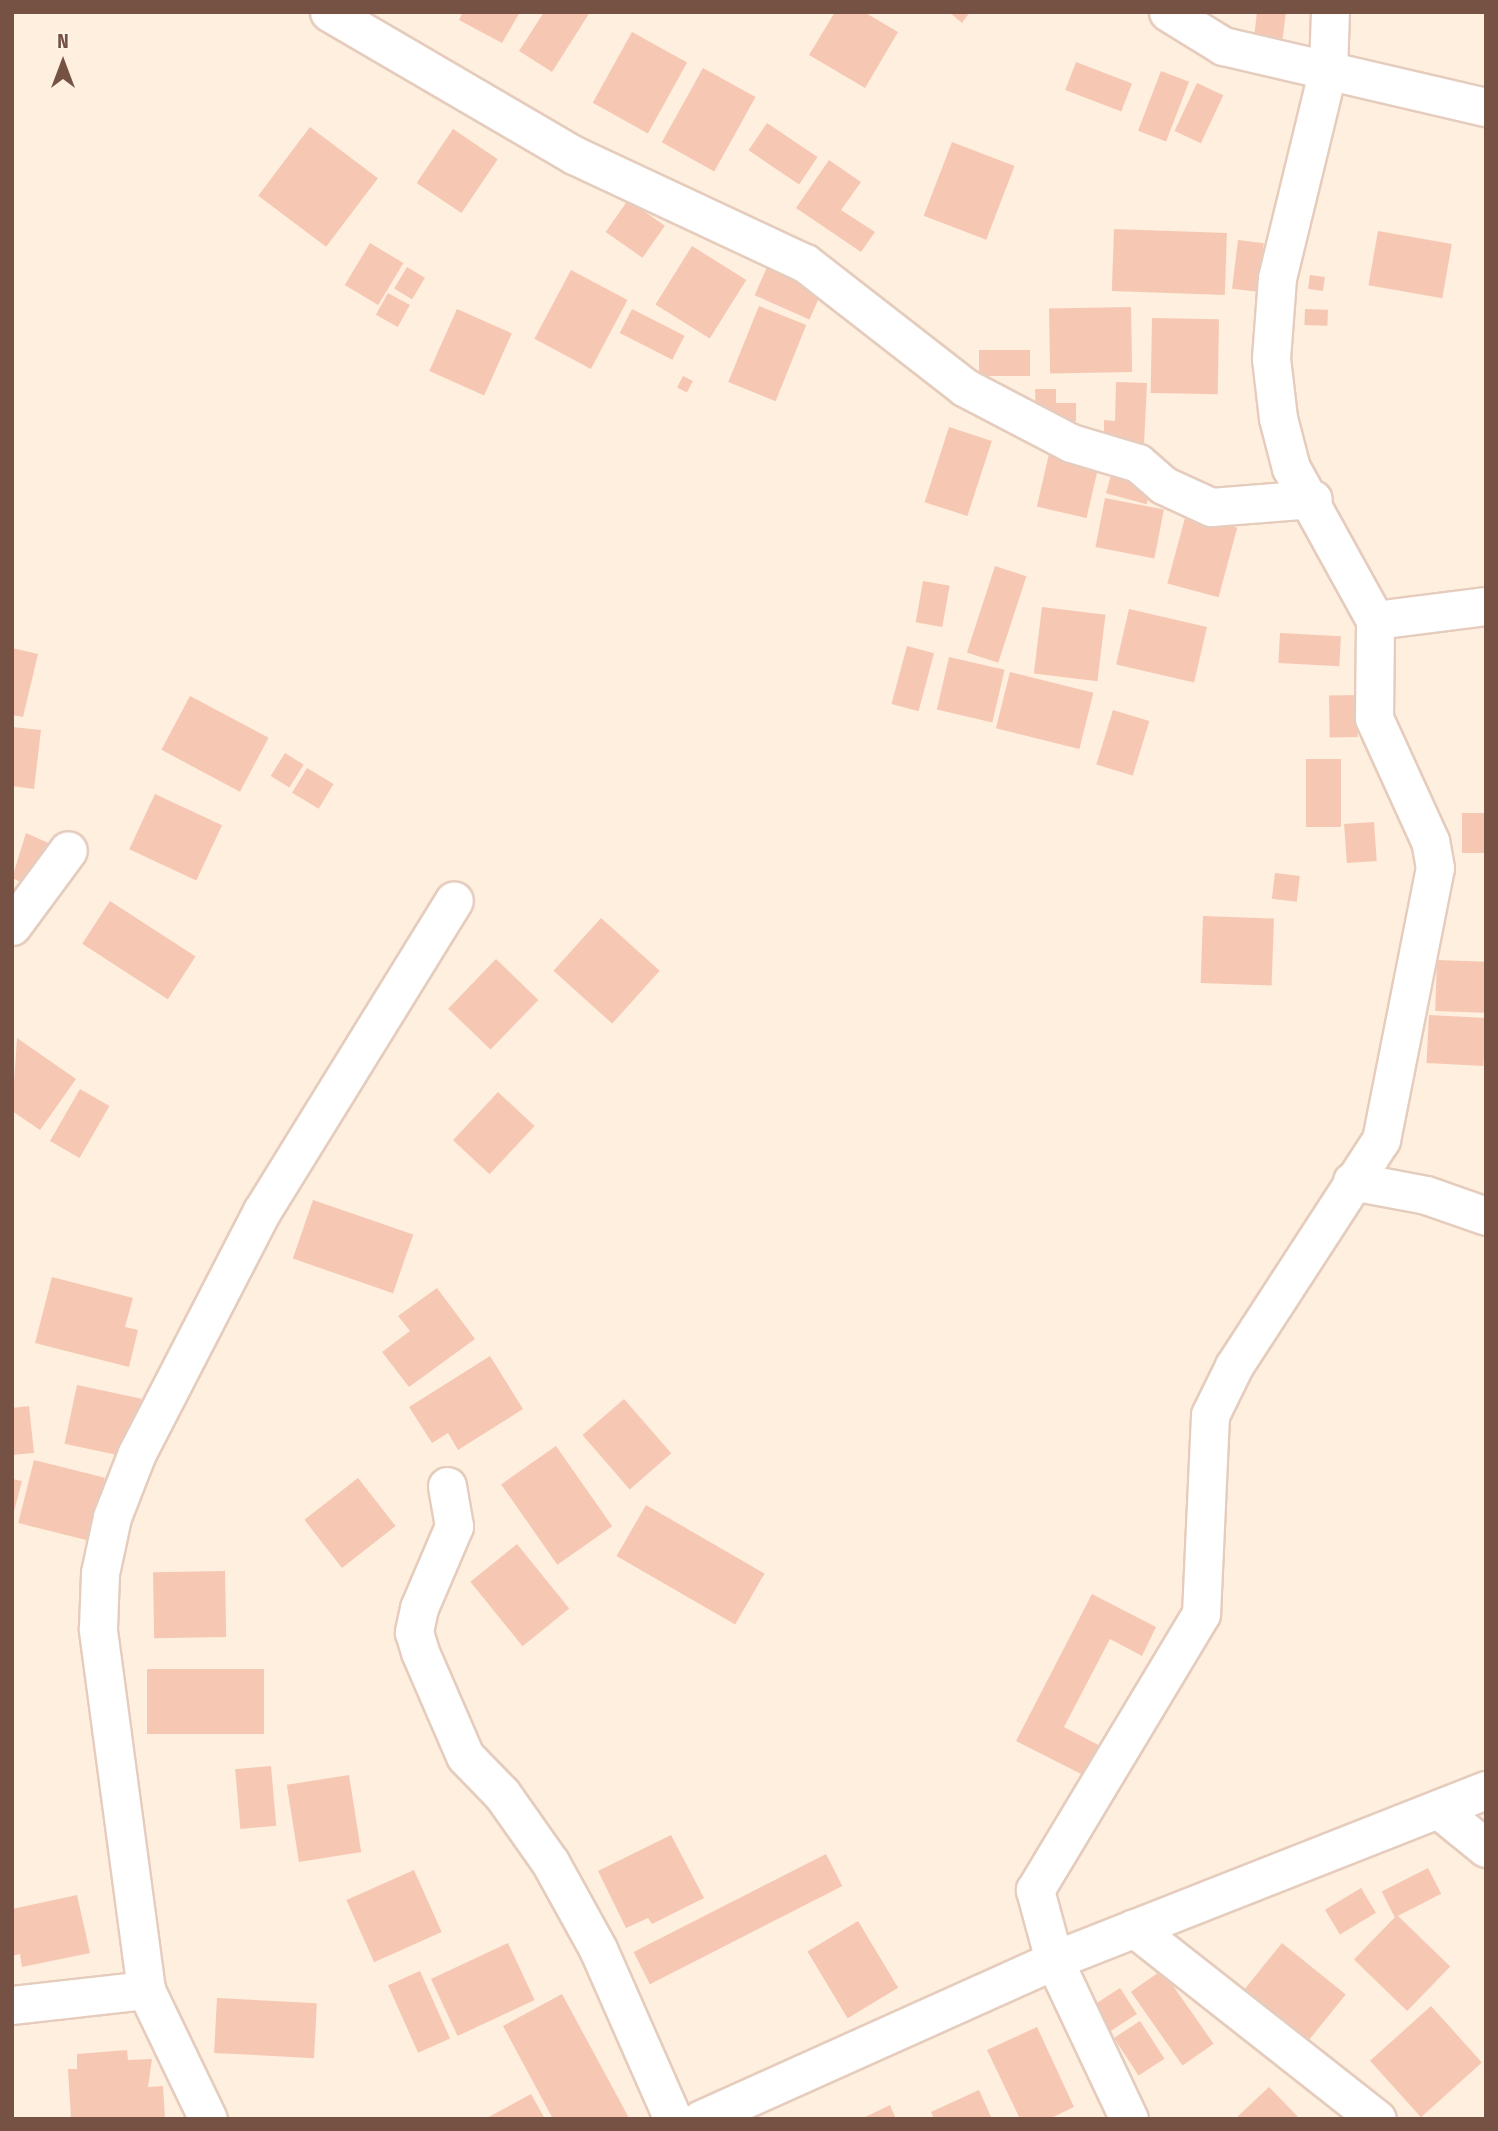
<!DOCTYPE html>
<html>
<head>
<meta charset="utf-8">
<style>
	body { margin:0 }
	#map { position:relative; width:1498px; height:2131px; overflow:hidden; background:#feefde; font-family:"Fira Sans Condensed",sans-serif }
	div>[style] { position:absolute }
	.building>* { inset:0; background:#f6c8b4; transform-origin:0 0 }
	.roads { filter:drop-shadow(2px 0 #e5ccbd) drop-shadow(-2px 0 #e5ccbd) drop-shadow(0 2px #e5ccbd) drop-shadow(0 -2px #e5ccbd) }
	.minor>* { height:37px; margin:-18.5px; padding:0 18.5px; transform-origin:18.5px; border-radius:18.5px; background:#fff }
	span { translate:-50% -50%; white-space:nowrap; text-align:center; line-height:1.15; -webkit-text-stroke:5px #fff3e7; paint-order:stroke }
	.frame { position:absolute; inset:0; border:14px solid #765245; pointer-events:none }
	.north { position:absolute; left:28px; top:28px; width:70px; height:70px; -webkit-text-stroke:5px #fff3e7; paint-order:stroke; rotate:0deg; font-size:19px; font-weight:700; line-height:28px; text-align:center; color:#765245 }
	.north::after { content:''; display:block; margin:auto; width:24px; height:32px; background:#765245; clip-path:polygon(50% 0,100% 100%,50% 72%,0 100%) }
</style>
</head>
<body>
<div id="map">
	<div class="building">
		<i style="clip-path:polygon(463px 12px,520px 12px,502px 43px,459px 20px)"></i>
		<i style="clip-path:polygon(544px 12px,590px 12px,552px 72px,519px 51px)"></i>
		<i style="clip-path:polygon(835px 12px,864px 12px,898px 32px,865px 88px,809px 55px)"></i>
		<i style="clip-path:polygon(949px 12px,970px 12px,962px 23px)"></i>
		<i style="clip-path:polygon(1257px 12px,1286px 12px,1281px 51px,1253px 46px)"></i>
		<i style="left:632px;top:32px;width:63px;height:81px;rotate:29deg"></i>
		<i style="left:1076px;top:62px;width:60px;height:30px;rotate:21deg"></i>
		<i style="left:703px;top:68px;width:60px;height:85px;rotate:29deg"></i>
		<i style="left:1161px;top:71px;width:30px;height:64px;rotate:21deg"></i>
		<i style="left:1197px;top:83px;width:29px;height:53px;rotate:25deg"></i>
		<i style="left:767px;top:123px;width:61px;height:33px;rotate:34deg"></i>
		<i style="left:310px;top:127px;width:85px;height:86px;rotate:37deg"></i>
		<i style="left:453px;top:129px;width:54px;height:65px;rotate:34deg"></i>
		<i style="left:952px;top:142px;width:67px;height:79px;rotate:21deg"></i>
		<i style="clip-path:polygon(829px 160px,861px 182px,841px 210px,875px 232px,861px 252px,796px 208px)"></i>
		<i style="left:628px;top:200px;width:45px;height:39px;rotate:35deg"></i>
		<i style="left:1114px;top:229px;width:113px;height:62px;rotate:2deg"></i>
		<i style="left:1378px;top:231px;width:75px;height:55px;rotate:10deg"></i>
		<i style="left:1238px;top:240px;width:26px;height:49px;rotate:7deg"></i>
		<i style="left:370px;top:243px;width:39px;height:49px;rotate:31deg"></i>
		<i style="left:692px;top:246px;width:64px;height:69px;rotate:32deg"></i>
		<i style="left:768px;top:265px;width:60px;height:33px;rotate:24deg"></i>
		<i style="left:407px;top:267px;width:21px;height:25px;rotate:31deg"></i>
		<i style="left:571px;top:270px;width:64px;height:78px;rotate:28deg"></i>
		<i style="left:1310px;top:275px;width:15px;height:14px;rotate:8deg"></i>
		<i style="left:388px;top:293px;width:25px;height:25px;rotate:29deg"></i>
		<i style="left:759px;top:306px;width:51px;height:82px;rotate:22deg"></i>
		<i style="left:1131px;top:307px;width:65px;height:82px;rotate:89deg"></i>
		<i style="left:457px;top:309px;width:60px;height:68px;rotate:24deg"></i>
		<i style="left:632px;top:309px;width:59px;height:27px;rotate:27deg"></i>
		<i style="left:1305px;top:309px;width:23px;height:16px;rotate:2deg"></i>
		<i style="left:1152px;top:318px;width:67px;height:75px;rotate:1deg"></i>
		<i style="left:979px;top:350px;width:51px;height:26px"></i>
		<i style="left:683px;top:376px;width:11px;height:13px;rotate:27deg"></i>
		<i style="clip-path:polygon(1116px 382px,1147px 383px,1144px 444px,1104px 442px,1104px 420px,1115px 421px)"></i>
		<i style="clip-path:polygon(1035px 389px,1056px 389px,1056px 403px,1076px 403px,1076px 421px,1036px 422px)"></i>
		<i style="left:949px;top:427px;width:45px;height:79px;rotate:18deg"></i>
		<i style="left:1049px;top:454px;width:51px;height:54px;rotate:13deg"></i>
		<i style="left:1111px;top:475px;width:42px;height:19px;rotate:15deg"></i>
		<i style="left:1105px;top:498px;width:60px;height:50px;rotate:11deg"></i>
		<i style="left:1186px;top:514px;width:53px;height:72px;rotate:15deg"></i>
		<i style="left:995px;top:566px;width:33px;height:91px;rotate:18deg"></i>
		<i style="left:923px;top:581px;width:27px;height:42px;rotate:10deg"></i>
		<i style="left:1042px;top:607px;width:64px;height:67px;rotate:7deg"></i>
		<i style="left:1129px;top:609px;width:80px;height:57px;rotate:13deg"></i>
		<i style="left:1280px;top:633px;width:61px;height:30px;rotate:3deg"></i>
		<i style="left:907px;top:646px;width:28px;height:60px;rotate:15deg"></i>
		<i style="clip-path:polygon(12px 648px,38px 654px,23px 717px,12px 715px)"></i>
		<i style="left:949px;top:657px;width:57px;height:54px;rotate:13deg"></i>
		<i style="left:1010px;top:672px;width:86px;height:58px;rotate:14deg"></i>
		<i style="left:1357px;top:695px;width:42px;height:28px;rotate:89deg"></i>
		<i style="left:190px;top:696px;width:89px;height:61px;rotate:28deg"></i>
		<i style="left:1113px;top:710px;width:38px;height:57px;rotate:17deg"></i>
		<i style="clip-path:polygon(12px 727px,41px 730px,34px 789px,12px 786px)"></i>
		<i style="left:285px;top:753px;width:22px;height:27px;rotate:32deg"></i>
		<i style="left:1306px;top:759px;width:35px;height:68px"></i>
		<i style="left:307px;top:768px;width:31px;height:29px;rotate:31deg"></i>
		<i style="left:155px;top:794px;width:74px;height:61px;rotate:25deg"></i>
		<i style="left:1462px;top:813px;width:24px;height:40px"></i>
		<i style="left:1374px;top:822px;width:39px;height:30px;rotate:86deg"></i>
		<i style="clip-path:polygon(26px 833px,55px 846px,34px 888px,12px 878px)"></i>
		<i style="left:1275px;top:873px;width:25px;height:26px;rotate:7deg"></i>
		<i style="left:110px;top:901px;width:102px;height:51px;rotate:33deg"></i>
		<i style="left:1203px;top:916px;width:71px;height:67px;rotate:2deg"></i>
		<i style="left:601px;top:918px;width:79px;height:71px;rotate:42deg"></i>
		<i style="left:496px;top:959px;width:59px;height:69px;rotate:44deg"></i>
		<i style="left:1437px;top:960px;width:49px;height:51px;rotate:2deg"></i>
		<i style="left:1429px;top:1015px;width:57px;height:48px;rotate:3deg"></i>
		<i style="clip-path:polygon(17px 1038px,76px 1079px,40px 1130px,12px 1111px)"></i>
		<i style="left:80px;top:1089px;width:34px;height:60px;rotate:30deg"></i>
		<i style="left:498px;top:1092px;width:50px;height:66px;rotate:43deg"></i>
		<i style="left:313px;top:1200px;width:106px;height:62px;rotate:19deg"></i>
		<i style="clip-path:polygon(52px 1277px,133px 1298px,125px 1327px,138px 1330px,129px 1367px,35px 1343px)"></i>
		<i style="clip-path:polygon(437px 1288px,475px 1339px,409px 1387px,382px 1352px,410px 1331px,398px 1316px)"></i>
		<i style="clip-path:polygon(490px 1356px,523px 1409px,458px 1450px,448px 1433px,432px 1443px,409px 1407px)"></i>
		<i style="left:77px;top:1385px;width:66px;height:60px;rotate:12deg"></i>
		<i style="left:624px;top:1399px;width:72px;height:55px;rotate:49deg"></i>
		<i style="clip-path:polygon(29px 1406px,34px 1453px,12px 1455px,12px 1408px)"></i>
		<i style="left:556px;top:1446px;width:98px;height:67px;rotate:55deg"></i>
		<i style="left:34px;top:1460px;width:73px;height:65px;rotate:14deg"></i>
		<i style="left:358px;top:1478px;width:61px;height:68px;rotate:52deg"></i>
		<i style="clip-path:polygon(12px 1479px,22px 1481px,13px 1515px,12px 1515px)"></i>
		<i style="left:646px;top:1505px;width:137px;height:59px;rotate:30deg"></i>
		<i style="left:517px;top:1544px;width:83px;height:60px;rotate:51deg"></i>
		<i style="left:225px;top:1571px;width:66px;height:72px;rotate:89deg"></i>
		<i style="clip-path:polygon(1092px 1594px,1156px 1627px,1142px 1656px,1110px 1639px,1064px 1727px,1104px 1748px,1089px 1778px,1016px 1741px)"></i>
		<i style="left:147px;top:1669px;width:117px;height:65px"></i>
		<i style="left:271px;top:1766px;width:60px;height:36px;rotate:85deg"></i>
		<i style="left:349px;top:1775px;width:78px;height:63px;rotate:81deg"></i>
		<i style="clip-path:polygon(671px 1835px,704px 1898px,652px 1924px,648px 1918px,626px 1928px,598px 1871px)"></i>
		<i style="left:826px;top:1854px;width:36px;height:216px;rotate:63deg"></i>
		<i style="left:1428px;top:1868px;width:29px;height:52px;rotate:63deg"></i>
		<i style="left:414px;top:1870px;width:68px;height:74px;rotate:66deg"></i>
		<i style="left:1361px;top:1888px;width:29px;height:42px;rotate:59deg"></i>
		<i style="clip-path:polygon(77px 1895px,90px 1953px,22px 1967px,20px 1954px,12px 1956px,12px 1909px)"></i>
		<i style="left:1397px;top:1915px;width:74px;height:62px;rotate:44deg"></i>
		<i style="left:858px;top:1921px;width:78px;height:59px;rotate:59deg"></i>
		<i style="left:508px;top:1943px;width:63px;height:85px;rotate:65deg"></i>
		<i style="left:1282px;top:1943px;width:82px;height:62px;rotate:39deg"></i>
		<i style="left:1162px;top:1970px;width:90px;height:38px;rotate:55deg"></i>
		<i style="left:420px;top:1971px;width:74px;height:35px;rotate:66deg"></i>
		<i style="left:1120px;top:1988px;width:31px;height:34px;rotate:57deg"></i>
		<i style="clip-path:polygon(562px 1994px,629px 2118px,553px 2119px,503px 2026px)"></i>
		<i style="left:217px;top:1998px;width:100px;height:55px;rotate:3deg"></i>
		<i style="left:1431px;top:2006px;width:76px;height:82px;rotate:48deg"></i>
		<i style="left:1140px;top:2021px;width:45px;height:31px;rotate:57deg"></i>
		<i style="clip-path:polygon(1037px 2027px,1074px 2107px,1049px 2119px,1020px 2119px,987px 2050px)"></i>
		<i style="clip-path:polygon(127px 2050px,128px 2060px,152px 2059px,148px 2087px,163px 2086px,165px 2119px,71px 2119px,68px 2069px,77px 2069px,77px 2054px)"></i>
		<i style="clip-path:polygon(1269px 2087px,1300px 2119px,1235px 2119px)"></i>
		<i style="clip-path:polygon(979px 2090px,992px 2119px,934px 2119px,931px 2112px)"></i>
		<i style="clip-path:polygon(531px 2094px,545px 2119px,485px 2119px)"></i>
		<i style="clip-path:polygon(890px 2105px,896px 2119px,861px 2119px)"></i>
	</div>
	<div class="roads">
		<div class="minor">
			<i style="left:329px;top:12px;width:284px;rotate:30.3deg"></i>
			<i style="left:574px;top:155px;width:255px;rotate:25.1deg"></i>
			<i style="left:805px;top:263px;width:202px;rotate:37.9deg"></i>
			<i style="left:964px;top:387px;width:121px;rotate:27.6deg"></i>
			<i style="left:1071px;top:443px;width:70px;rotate:16.6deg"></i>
			<i style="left:1138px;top:463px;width:33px;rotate:41deg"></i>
			<i style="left:1163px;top:485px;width:53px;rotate:24.6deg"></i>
			<i style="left:1211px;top:507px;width:102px;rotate:-4.5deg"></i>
			<i style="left:1168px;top:12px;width:65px;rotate:31.7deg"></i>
			<i style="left:1223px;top:46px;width:270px;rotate:13.1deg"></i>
			<i style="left:1375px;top:620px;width:112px;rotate:-7.2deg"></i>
			<i style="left:12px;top:926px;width:94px;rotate:-53.6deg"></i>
			<i style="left:1352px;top:1181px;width:75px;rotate:10.7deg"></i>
			<i style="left:1426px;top:1195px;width:64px;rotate:19.3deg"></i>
			<i style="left:447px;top:1486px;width:41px;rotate:80.1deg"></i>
			<i style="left:454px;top:1526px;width:89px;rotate:113.1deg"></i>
			<i style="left:419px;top:1608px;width:25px;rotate:102deg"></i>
			<i style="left:414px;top:1632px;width:21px;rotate:73deg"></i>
			<i style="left:420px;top:1652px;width:113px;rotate:66.6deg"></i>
			<i style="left:465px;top:1756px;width:53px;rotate:45.8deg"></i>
			<i style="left:502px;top:1794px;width:83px;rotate:54.8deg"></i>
			<i style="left:550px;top:1862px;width:99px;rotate:61.1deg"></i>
			<i style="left:598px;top:1949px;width:186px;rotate:66.2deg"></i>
			<i style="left:1438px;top:1809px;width:62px;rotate:39.1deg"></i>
			<i style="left:1134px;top:1928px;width:309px;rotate:38.2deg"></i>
			<i style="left:12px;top:2005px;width:135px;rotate:-6.4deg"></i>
			<i style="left:208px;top:2119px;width:143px;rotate:-115.7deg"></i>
			<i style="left:146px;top:1990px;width:365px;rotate:-97.6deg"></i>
			<i style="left:98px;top:1628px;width:55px;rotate:-87.9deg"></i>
			<i style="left:100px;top:1573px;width:57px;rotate:-77.9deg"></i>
			<i style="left:112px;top:1517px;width:69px;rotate:-68.7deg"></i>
			<i style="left:137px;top:1453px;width:272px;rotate:-62.7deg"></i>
			<i style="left:262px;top:1211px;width:365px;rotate:-58.3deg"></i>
			<i style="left:701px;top:2119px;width:387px;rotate:-24.2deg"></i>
			<i style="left:1054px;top:1960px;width:464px;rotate:-21.5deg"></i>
			<i style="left:1129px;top:2119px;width:176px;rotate:-115.3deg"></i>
			<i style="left:1054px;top:1960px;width:73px;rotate:-105.2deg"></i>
			<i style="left:1035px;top:1890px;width:322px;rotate:-59deg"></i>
			<i style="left:1201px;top:1614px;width:199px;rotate:-87.4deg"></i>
			<i style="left:1210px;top:1415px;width:55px;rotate:-63.9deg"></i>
			<i style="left:1234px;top:1366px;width:270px;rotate:-57deg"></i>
			<i style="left:1381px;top:1140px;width:277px;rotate:-78.8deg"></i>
			<i style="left:1435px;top:868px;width:27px;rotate:-100deg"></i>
			<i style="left:1430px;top:841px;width:135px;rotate:-114.5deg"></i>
			<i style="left:1374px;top:718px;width:98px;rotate:-89.4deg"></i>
			<i style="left:1375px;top:620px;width:174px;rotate:-118.9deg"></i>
			<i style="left:1291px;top:468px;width:52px;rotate:-104.6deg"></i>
			<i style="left:1278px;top:418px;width:60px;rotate:-96.7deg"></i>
			<i style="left:1271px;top:358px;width:80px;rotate:-85.7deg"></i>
			<i style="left:1277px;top:278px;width:215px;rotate:-76.3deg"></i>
			<i style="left:1328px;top:69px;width:57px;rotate:-88deg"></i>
		</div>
	</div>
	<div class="frame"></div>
	<div class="north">N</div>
</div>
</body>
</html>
